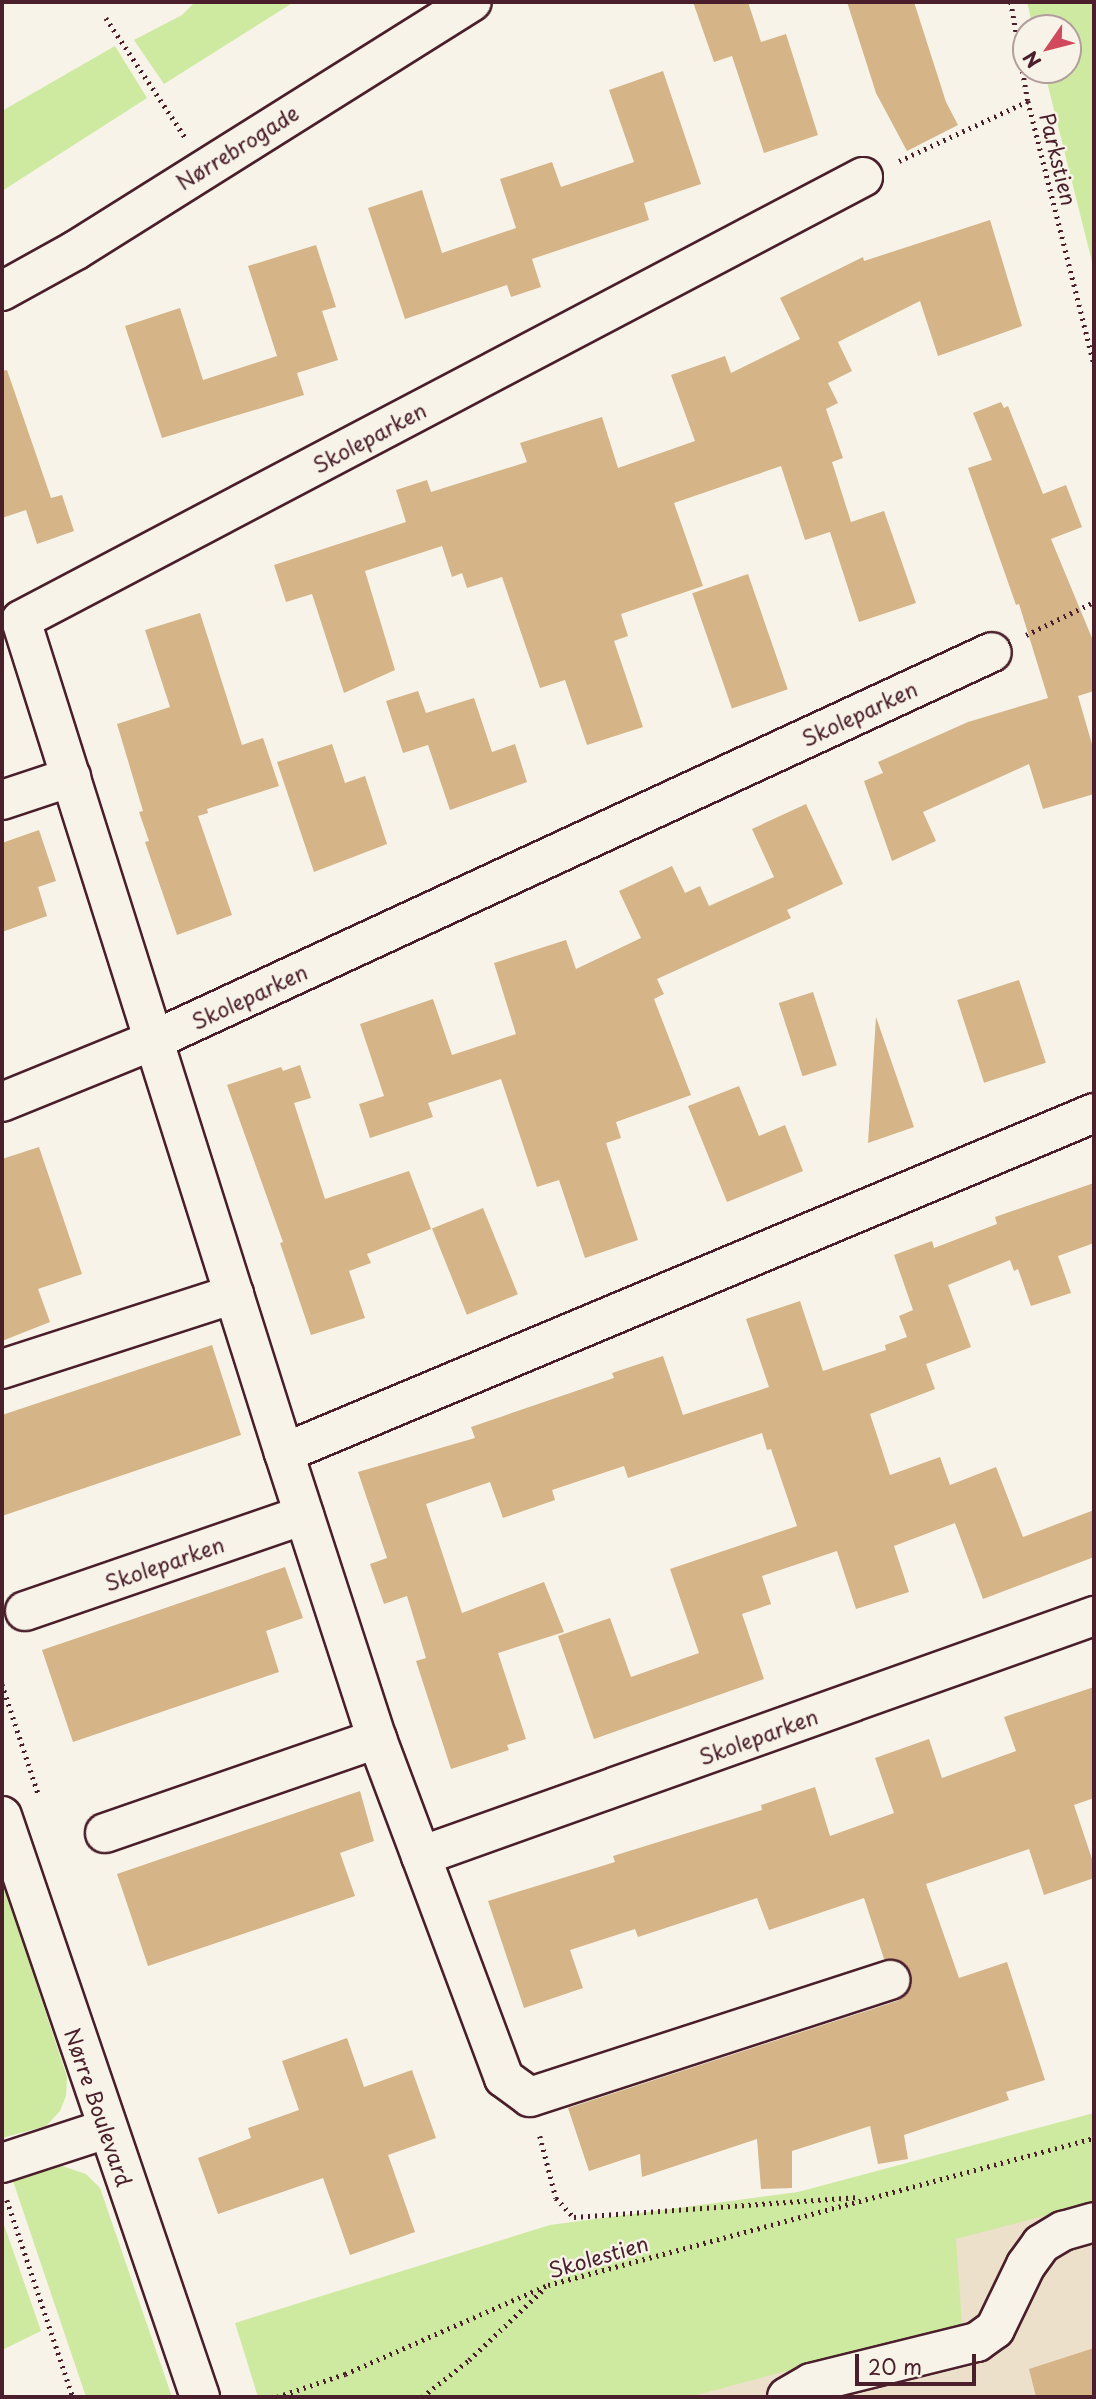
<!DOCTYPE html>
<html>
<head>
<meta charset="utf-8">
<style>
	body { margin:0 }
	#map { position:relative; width:1096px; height:2399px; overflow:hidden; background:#f7f3e8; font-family:"Playpen Sans",sans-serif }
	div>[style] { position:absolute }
	.built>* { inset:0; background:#ede0cb }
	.green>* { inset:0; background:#cee9a0 }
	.building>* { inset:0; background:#d5b488; transform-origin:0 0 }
	.path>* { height:4.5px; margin-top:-2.25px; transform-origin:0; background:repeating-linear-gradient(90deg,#4a1f2b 0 2px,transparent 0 7px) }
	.roads { filter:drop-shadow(2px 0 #4a1f2b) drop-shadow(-2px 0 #4a1f2b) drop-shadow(0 2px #4a1f2b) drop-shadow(0 -2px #4a1f2b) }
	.minor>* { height:38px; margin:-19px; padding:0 19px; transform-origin:19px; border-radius:19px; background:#f7f3e8 }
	span { translate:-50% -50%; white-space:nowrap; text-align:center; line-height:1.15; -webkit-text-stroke:5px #f7f3e8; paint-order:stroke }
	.street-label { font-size:21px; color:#4a1f2b }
	.frame { position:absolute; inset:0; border:4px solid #4a1f2b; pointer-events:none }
	.north { position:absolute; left:1012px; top:14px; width:70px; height:70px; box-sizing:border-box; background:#f7f3e8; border:2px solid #b29e9c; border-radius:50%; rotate:235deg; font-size:19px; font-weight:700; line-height:28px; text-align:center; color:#4a1f2b }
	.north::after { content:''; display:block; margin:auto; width:24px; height:32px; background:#d1495b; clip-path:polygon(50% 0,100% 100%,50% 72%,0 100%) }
	.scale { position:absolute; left:855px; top:2354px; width:121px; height:32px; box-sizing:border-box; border:4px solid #4a1f2b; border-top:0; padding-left:9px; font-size:21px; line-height:24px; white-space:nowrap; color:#4a1f2b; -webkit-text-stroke:5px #f7f3e8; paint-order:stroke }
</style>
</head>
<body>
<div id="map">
	<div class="built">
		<i style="clip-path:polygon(1094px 2167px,1094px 2397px,444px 2397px)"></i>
	</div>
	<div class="green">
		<i style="clip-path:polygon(195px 2px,294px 2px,164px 84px,134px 40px,182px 15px)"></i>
		<i style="clip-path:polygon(1027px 2px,1094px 2px,1094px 270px,1044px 70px,1068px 70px,1068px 28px,1033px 28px)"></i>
		<i style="clip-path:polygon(115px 46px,147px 98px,2px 191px,2px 111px)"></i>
		<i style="clip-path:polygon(2px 1880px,67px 2077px,66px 2096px,60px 2111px,46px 2126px,2px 2138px)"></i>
		<i style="clip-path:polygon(1094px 2113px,1094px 2203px,956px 2239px,962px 2324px,689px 2397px,258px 2397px,235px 2323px,550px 2225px,798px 2192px)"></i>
		<i style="clip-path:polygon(62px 2166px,86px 2174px,100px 2188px,172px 2397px,86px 2397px,13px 2181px)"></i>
		<i style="clip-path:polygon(2px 2219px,41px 2331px,2px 2350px)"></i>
	</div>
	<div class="building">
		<i style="clip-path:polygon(693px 2px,748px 2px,761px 42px,786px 34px,818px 135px,764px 153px,732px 56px,714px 62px)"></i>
		<i style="clip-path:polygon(847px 2px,914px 2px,946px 102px,958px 125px,907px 151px,876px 93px)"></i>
		<i style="clip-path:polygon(663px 71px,701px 184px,644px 203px,649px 220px,532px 259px,541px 287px,511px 297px,507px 285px,405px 319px,368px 208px,422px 190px,442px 253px,516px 228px,500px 179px,552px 162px,561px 187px,634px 162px,609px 90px)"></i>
		<i style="clip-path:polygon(990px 220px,1022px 326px,938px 356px,920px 301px,838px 342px,852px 371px,828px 383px,838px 403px,826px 409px,843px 458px,832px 462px,851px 522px,884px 511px,916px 603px,859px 622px,830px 532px,805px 540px,781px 466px,674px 503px,703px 586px,621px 614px,628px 636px,614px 641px,643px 727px,587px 745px,565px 680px,540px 688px,502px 577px,467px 588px,462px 573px,452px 577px,442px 546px,365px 571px,395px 670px,344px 693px,312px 594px,286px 602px,274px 565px,406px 522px,396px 490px,427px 480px,431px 492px,527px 462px,520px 443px,602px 417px,618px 468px,695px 441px,671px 375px,725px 356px,731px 373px,800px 339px,780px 298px,863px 257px,864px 261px)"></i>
		<i style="clip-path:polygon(316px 245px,336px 307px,322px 311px,338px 360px,297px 373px,304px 395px,162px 438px,125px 326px,180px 308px,203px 380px,277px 356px,248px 266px)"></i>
		<i style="clip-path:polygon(7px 370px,51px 498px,62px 495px,74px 531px,37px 544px,26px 510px,2px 518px,2px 371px)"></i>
		<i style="clip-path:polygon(1001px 402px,1004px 408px,1008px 406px,1043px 494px,1066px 485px,1082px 527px,1051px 539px,1094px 643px,1094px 691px,1078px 696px,1094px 751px,1094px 794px,1043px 809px,1029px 764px,923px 812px,936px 841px,892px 861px,864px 781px,883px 773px,878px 762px,968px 722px,1048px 698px,1019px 604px,1016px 605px,968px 468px,992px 460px,973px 413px)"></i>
		<i style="left:748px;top:574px;width:122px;height:59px;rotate:71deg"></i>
		<i style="clip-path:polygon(200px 613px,242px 745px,263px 738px,279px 786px,207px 809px,208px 813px,198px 816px,232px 915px,177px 935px,145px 842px,149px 841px,139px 812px,143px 811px,117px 724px,170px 707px,145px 630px)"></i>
		<i style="clip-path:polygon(418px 691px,426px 713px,474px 698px,492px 752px,515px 744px,527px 782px,450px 810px,428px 745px,403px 753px,386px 701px)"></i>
		<i style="clip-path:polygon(332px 744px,345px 783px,365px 776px,387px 844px,314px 872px,277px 762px)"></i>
		<i style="clip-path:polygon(806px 804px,843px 884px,787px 910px,791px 918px,657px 979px,664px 994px,654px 999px,691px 1095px,616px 1122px,621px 1138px,606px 1143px,638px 1240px,585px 1258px,559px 1180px,537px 1187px,501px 1079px,428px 1103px,433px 1117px,370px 1138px,359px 1104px,384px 1096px,360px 1024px,433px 999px,452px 1055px,516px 1034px,494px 963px,566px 940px,576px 969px,641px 938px,619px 891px,672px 866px,685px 893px,700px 886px,709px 906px,774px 877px,752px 829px)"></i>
		<i style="clip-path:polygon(39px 830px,56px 881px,38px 887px,47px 916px,2px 932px,2px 843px)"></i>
		<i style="left:1019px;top:980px;width:87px;height:65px;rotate:72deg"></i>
		<i style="left:813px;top:992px;width:77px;height:36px;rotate:72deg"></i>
		<i style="clip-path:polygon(876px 1017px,914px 1127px,868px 1143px)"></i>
		<i style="clip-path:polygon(300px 1065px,311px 1098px,294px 1103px,325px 1199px,409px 1171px,431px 1229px,367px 1254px,371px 1263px,349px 1271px,365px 1318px,311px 1335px,280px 1243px,283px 1242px,227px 1085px,281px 1067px,283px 1071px)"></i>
		<i style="clip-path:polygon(739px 1086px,759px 1136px,785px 1125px,803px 1171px,727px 1202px,688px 1106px)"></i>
		<i style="clip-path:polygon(39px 1147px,82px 1274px,38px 1289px,50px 1322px,2px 1341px,2px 1159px)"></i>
		<i style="clip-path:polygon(1094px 1183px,1094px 1243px,1058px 1256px,1071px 1293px,1031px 1306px,1018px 1269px,1014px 1271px,1010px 1260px,948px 1285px,971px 1347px,926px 1364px,935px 1389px,870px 1414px,890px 1475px,940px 1457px,950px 1485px,996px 1467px,1023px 1537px,1094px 1510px,1094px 1557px,983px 1599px,955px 1523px,894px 1546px,909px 1592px,856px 1609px,837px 1551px,762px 1576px,771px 1604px,742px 1614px,764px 1679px,594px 1739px,558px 1636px,610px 1618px,631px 1677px,699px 1653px,670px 1569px,797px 1526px,771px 1449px,767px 1450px,762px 1433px,628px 1478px,624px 1466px,552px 1490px,555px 1500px,503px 1518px,490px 1482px,426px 1504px,462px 1613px,544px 1582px,564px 1632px,498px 1653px,526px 1739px,507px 1745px,509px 1750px,451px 1769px,416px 1661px,426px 1658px,407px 1596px,384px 1604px,370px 1564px,387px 1558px,358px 1472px,475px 1438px,471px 1427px,614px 1378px,612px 1373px,663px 1356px,683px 1415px,769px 1387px,746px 1319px,800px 1301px,823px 1371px,886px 1350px,885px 1345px,907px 1337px,899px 1316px,913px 1310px,894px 1255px,932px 1241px,934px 1248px,997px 1224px,995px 1217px)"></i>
		<i style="left:483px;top:1208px;width:93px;height:55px;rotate:68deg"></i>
		<i style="clip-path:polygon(212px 1345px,241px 1435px,2px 1516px,2px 1415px)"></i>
		<i style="clip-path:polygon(285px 1567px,303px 1618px,266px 1631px,279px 1672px,73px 1742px,42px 1650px)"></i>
		<i style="clip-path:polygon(1094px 1687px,1094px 1798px,1074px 1805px,1094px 1865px,1094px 1878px,1044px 1895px,1029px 1849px,926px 1884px,959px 1978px,1007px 1962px,1045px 2080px,1006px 2092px,1009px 2100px,904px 2135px,908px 2159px,878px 2164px,870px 2126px,792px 2151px,792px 2188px,761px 2189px,757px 2139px,642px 2177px,640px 2154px,589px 2171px,568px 2108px,897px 2001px,906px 1995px,911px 1985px,911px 1973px,905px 1964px,895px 1959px,884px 1959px,864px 1898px,769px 1930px,757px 1898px,638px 1937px,635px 1929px,570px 1950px,583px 1988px,524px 2008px,488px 1901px,615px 1862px,613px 1856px,762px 1810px,761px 1805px,815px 1787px,830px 1836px,894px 1813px,875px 1758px,929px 1739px,942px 1778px,1016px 1751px,1004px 1717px)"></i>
		<i style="clip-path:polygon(360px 1791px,374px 1841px,340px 1853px,355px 1896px,148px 1966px,117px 1874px)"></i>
		<i style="clip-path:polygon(347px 2038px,364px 2087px,412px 2070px,436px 2138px,388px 2155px,415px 2232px,350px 2255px,323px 2178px,218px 2214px,198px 2158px,251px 2138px,248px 2128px,299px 2110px,282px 2061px)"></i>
		<i style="clip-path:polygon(1094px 2348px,1094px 2397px,1036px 2397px,1029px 2369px)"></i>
	</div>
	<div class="path">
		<i style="left:1011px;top:2px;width:100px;rotate:80.3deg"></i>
		<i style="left:1028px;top:101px;width:271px;rotate:75.9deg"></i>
		<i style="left:106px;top:18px;width:143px;rotate:56.4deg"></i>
		<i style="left:899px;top:161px;width:142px;rotate:-24.9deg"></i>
		<i style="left:1026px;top:635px;width:76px;rotate:-25.9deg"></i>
		<i style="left:2px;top:1684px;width:118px;rotate:71.7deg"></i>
		<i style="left:540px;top:2136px;width:64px;rotate:75.5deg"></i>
		<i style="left:556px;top:2198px;width:26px;rotate:47deg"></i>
		<i style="left:574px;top:2217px;width:286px;rotate:-4deg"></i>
		<i style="left:7px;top:2200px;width:208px;rotate:71.5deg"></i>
		<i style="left:277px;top:2397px;width:72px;rotate:-18.7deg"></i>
		<i style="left:345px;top:2374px;width:222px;rotate:-23.7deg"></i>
		<i style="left:548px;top:2285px;width:565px;rotate:-15.07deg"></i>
		<i style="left:422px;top:2397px;width:60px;rotate:-38.2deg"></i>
		<i style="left:469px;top:2360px;width:105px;rotate:-43.5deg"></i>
	</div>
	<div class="roads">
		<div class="minor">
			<i style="left:863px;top:177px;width:951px;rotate:152.25deg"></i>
			<i style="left:21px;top:620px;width:874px;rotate:72.48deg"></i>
			<i style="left:284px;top:1453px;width:301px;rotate:72deg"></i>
			<i style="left:377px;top:1739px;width:125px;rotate:69.4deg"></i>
			<i style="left:421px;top:1856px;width:715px;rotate:-19.63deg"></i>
			<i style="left:2px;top:291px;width:85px;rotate:-29deg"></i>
			<i style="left:76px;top:250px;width:467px;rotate:-32.1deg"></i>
			<i style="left:2px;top:800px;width:73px;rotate:-18.4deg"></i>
			<i style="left:2px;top:1102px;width:164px;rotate:-22.2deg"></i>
			<i style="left:154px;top:1040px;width:923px;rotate:-24.84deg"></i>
			<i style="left:2px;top:1369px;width:244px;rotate:-17.9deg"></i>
			<i style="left:284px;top:1453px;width:878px;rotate:-22.77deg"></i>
			<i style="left:25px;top:1611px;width:295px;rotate:-19deg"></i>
			<i style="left:2px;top:1816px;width:614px;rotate:71.18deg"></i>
			<i style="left:105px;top:1833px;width:288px;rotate:-19.1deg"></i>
			<i style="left:421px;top:1856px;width:237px;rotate:69.5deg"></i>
			<i style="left:504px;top:2078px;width:32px;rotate:36deg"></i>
			<i style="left:530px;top:2097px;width:379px;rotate:-18deg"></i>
			<i style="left:2px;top:2163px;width:109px;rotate:-18.1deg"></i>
			<i style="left:787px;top:2397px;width:28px;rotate:-30deg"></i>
			<i style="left:811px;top:2383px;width:171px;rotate:-13.9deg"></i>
			<i style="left:977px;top:2342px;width:22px;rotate:-36deg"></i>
			<i style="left:995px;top:2329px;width:71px;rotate:-64.2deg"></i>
			<i style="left:1026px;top:2265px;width:26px;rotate:-54deg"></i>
			<i style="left:1041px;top:2244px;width:26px;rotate:-31deg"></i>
			<i style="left:1063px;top:2231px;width:32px;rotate:-16deg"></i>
		</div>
	</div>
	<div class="street-label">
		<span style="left:237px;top:147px;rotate:-32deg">Nørrebrogade</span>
		<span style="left:1059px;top:159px;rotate:76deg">Parkstien</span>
		<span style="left:369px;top:437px;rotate:-28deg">Skoleparken</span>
		<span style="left:859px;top:713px;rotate:-25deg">Skoleparken</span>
		<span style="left:249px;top:996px;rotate:-25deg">Skoleparken</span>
		<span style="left:164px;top:1563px;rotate:-19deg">Skoleparken</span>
		<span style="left:758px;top:1736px;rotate:-20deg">Skoleparken</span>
		<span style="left:99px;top:2107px;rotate:71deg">Nørre Boulevard</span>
		<span style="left:598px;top:2256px;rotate:-16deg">Skolestien</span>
	</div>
	<div class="frame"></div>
	<div class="north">N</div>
	<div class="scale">20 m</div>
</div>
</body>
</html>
